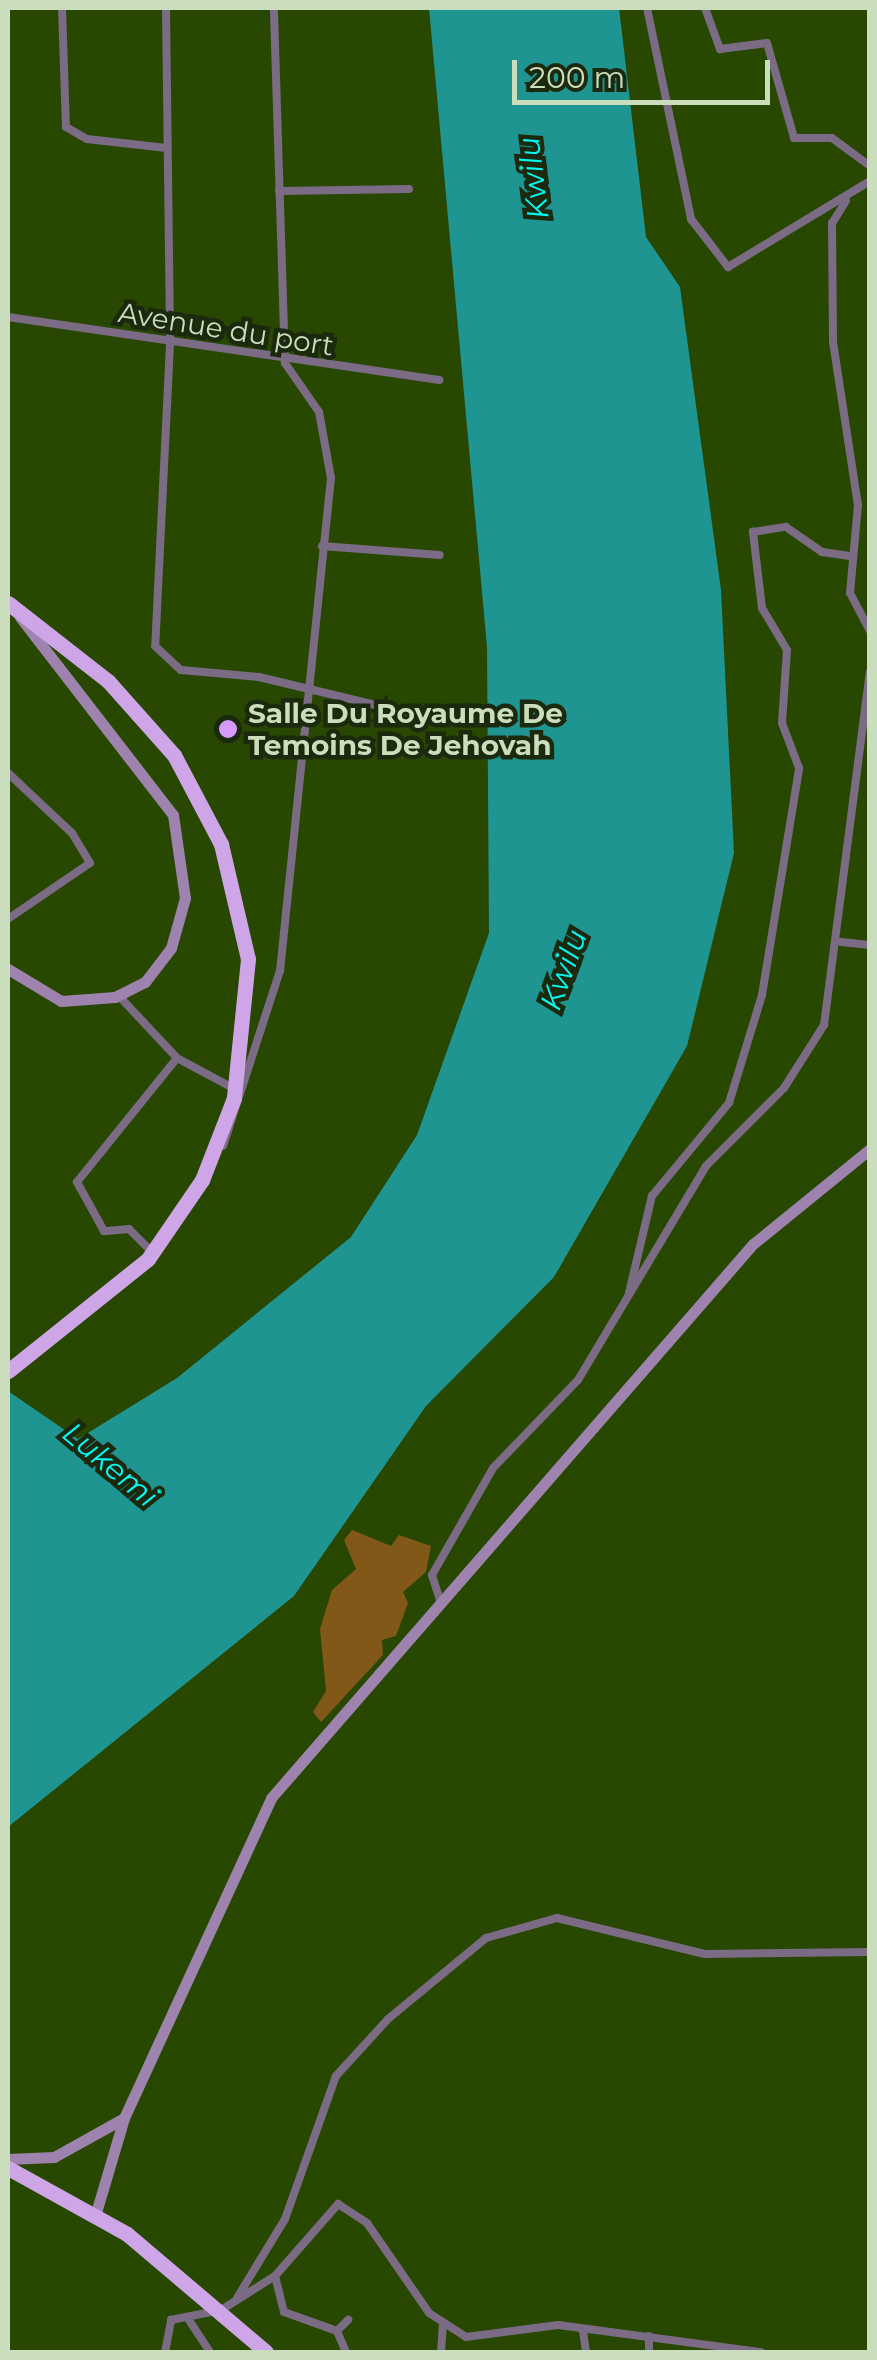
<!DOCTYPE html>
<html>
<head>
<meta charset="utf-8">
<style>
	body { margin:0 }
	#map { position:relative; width:877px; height:2360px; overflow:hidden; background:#284701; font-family:Montserrat,sans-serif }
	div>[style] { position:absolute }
	.green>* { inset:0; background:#825819 }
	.water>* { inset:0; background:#1f9592 }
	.street>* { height:8px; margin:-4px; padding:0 4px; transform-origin:4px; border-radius:4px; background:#7b6b85 }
	.secondary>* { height:11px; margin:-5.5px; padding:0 5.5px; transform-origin:5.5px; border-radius:5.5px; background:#9d83ad }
	.highway>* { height:15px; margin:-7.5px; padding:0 7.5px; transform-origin:7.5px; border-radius:7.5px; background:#cea6e7 }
	.dots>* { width:28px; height:28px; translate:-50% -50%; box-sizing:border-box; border:5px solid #1b290e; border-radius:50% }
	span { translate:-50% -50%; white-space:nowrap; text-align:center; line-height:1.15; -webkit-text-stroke:9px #1b290e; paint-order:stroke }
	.street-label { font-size:28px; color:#caddbc }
	.poi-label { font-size:28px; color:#caddbc; font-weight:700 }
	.left { translate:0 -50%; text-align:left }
	.water-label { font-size:30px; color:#03f9f4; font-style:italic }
	.frame { position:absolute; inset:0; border:10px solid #caddbc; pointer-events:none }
	.scale { position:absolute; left:512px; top:60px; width:258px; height:45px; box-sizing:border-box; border:5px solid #caddbc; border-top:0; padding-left:12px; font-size:30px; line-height:35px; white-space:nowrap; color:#caddbc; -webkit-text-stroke:8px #1b290e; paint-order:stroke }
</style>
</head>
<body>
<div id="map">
	<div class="green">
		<i style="clip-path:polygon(352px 1530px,391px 1546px,399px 1535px,431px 1546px,426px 1572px,403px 1592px,408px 1603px,396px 1636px,382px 1640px,383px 1655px,321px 1722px,313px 1712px,326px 1691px,320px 1629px,332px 1590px,356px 1569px,344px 1540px)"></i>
	</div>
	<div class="water">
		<i style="clip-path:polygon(429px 8px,619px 8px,646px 237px,680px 287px,721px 590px,734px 853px,687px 1046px,554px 1277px,426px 1406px,294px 1596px,8px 1827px,8px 1391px,78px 1439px,177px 1378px,351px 1237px,417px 1135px,489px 933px,487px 647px)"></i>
	</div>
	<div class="street">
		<i style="left:62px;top:8px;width:119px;rotate:88.1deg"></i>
		<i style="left:66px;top:127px;width:24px;rotate:30deg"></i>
		<i style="left:87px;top:139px;width:80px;rotate:6.5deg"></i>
		<i style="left:166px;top:8px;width:336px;rotate:89.3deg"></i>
		<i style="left:170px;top:344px;width:302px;rotate:92.8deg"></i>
		<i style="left:155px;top:646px;width:35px;rotate:43deg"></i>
		<i style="left:181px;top:670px;width:78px;rotate:5.1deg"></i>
		<i style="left:259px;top:677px;width:196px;rotate:13.5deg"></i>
		<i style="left:647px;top:8px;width:216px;rotate:78.2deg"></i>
		<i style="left:691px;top:219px;width:61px;rotate:52.4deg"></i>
		<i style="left:728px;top:267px;width:166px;rotate:-31.2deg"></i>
		<i style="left:705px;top:8px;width:44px;rotate:69.9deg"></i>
		<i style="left:720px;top:49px;width:47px;rotate:-7.3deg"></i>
		<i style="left:767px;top:43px;width:99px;rotate:74.1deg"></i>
		<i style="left:794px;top:138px;width:38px"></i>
		<i style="left:832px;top:138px;width:47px;rotate:36.4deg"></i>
		<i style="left:279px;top:191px;width:130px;rotate:-0.9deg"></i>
		<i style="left:846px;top:201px;width:26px;rotate:122deg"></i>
		<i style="left:832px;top:223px;width:119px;rotate:89.5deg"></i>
		<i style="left:833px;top:342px;width:165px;rotate:81.3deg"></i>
		<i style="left:858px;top:505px;width:88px;rotate:95.2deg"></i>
		<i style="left:850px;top:593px;width:43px;rotate:62.2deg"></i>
		<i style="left:8px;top:317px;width:436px;rotate:8.3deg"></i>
		<i style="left:322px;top:546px;width:118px;rotate:4.4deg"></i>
		<i style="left:8px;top:773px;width:88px;rotate:43.2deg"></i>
		<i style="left:72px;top:833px;width:35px;rotate:59deg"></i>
		<i style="left:90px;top:863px;width:99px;rotate:145.7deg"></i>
		<i style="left:841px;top:942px;width:29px;rotate:6deg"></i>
		<i style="left:118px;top:995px;width:86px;rotate:46.9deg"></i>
		<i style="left:177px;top:1058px;width:64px;rotate:28.2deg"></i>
		<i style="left:223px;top:1146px;width:184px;rotate:-72deg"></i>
		<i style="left:280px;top:971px;width:496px;rotate:-84.1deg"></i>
		<i style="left:331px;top:478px;width:67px;rotate:-100.3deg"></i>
		<i style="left:319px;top:412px;width:60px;rotate:-124.8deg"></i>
		<i style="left:285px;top:363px;width:355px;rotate:-91.8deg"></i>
		<i style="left:153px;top:1253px;width:34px;rotate:-135deg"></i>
		<i style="left:129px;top:1229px;width:25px;rotate:175deg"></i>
		<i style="left:104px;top:1231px;width:56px;rotate:-118.9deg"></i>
		<i style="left:77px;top:1182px;width:159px;rotate:-51.1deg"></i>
		<i style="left:629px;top:1293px;width:100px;rotate:-76.7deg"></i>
		<i style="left:652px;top:1196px;width:121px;rotate:-50.4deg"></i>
		<i style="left:729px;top:1103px;width:113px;rotate:-73deg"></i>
		<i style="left:762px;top:995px;width:230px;rotate:-80.7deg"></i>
		<i style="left:799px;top:768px;width:48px;rotate:-110.7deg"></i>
		<i style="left:782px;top:723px;width:73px;rotate:-86.1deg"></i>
		<i style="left:787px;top:650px;width:49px;rotate:-120.8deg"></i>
		<i style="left:762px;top:608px;width:77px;rotate:-96.8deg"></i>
		<i style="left:753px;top:532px;width:33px;rotate:-9deg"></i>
		<i style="left:786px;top:527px;width:44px;rotate:34.8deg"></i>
		<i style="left:822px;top:552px;width:30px;rotate:8deg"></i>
		<i style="left:440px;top:1600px;width:26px;rotate:-108deg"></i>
		<i style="left:432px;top:1575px;width:123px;rotate:-60.3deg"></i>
		<i style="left:493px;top:1468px;width:122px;rotate:-46deg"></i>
		<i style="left:578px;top:1380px;width:249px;rotate:-59.1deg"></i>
		<i style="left:706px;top:1166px;width:110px;rotate:-45deg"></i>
		<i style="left:784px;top:1088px;width:75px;rotate:-57.6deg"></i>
		<i style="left:824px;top:1025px;width:356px;rotate:-82.6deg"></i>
		<i style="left:275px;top:2276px;width:37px;rotate:76deg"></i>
		<i style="left:284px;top:2312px;width:56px;rotate:19.7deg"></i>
		<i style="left:337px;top:2331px;width:16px;rotate:-45deg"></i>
		<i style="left:237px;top:2298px;width:92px;rotate:-58.7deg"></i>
		<i style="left:285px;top:2219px;width:152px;rotate:-70.4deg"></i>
		<i style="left:336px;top:2076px;width:77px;rotate:-47.6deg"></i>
		<i style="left:388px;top:2019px;width:127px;rotate:-39.6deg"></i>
		<i style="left:486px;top:1938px;width:74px;rotate:-15.7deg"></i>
		<i style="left:557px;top:1918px;width:152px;rotate:13.7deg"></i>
		<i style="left:705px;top:1954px;width:165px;rotate:-0.7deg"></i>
		<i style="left:187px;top:2317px;width:42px;rotate:56.7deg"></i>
		<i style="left:337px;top:2331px;width:23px;rotate:67deg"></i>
		<i style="left:583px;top:2331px;width:21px;rotate:82deg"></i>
		<i style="left:165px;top:2352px;width:33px;rotate:-79deg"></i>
		<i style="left:171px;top:2320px;width:51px;rotate:-11.3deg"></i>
		<i style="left:221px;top:2310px;width:64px;rotate:-32.2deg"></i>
		<i style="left:275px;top:2276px;width:96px;rotate:-48.8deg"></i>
		<i style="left:338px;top:2204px;width:35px;rotate:33deg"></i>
		<i style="left:367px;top:2223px;width:109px;rotate:55.4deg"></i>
		<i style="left:429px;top:2313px;width:44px;rotate:33deg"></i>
		<i style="left:466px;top:2337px;width:93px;rotate:-7.4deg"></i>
		<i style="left:558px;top:2325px;width:205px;rotate:7.6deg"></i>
		<i style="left:441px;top:2352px;width:28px;rotate:-86deg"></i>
		<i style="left:649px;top:2352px;width:16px;rotate:-90deg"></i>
	</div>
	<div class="secondary">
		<i style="left:8px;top:969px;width:62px;rotate:31.1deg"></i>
		<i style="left:61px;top:1001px;width:54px;rotate:-4.2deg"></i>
		<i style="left:115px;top:997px;width:34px;rotate:-27deg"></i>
		<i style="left:145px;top:982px;width:43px;rotate:-52.6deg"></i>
		<i style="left:171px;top:948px;width:52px;rotate:-74.4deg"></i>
		<i style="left:185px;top:898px;width:84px;rotate:-98.2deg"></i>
		<i style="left:173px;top:815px;width:250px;rotate:-127.7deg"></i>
		<i style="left:8px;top:2159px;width:46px;rotate:-2.5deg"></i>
		<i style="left:54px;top:2157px;width:80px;rotate:-29.1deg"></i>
		<i style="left:95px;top:2216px;width:102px;rotate:-73.5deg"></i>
		<i style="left:124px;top:2118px;width:352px;rotate:-65.3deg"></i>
		<i style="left:271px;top:1798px;width:734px;rotate:-48.98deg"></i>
		<i style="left:753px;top:1244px;width:151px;rotate:-39.1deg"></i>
	</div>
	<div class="highway">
		<i style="left:8px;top:603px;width:127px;rotate:38deg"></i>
		<i style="left:108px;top:681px;width:99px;rotate:48.3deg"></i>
		<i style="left:174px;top:755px;width:101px;rotate:62.2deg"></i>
		<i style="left:221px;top:844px;width:118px;rotate:76.8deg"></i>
		<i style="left:248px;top:959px;width:140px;rotate:95.8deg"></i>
		<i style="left:234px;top:1098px;width:88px;rotate:111.3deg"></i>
		<i style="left:202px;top:1180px;width:96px;rotate:124.4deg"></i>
		<i style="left:148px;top:1259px;width:179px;rotate:141.3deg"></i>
		<i style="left:8px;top:2168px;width:136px;rotate:29deg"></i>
		<i style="left:127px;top:2234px;width:182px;rotate:40.3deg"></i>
	</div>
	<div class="dots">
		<i style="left:228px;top:729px;background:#d69bfa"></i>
	</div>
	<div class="street-label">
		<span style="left:226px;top:329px;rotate:9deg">Avenue du port</span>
	</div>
	<div class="poi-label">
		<span class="left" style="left:248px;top:729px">Salle Du Royaume De<br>Temoins De Jehovah</span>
	</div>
	<div class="water-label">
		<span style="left:534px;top:178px;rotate:-97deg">Kwilu</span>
		<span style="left:564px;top:970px;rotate:-70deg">Kwilu</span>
		<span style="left:110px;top:1465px;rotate:40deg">Lukemi</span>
	</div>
	<div class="frame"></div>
	<div class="scale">200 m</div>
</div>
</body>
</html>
